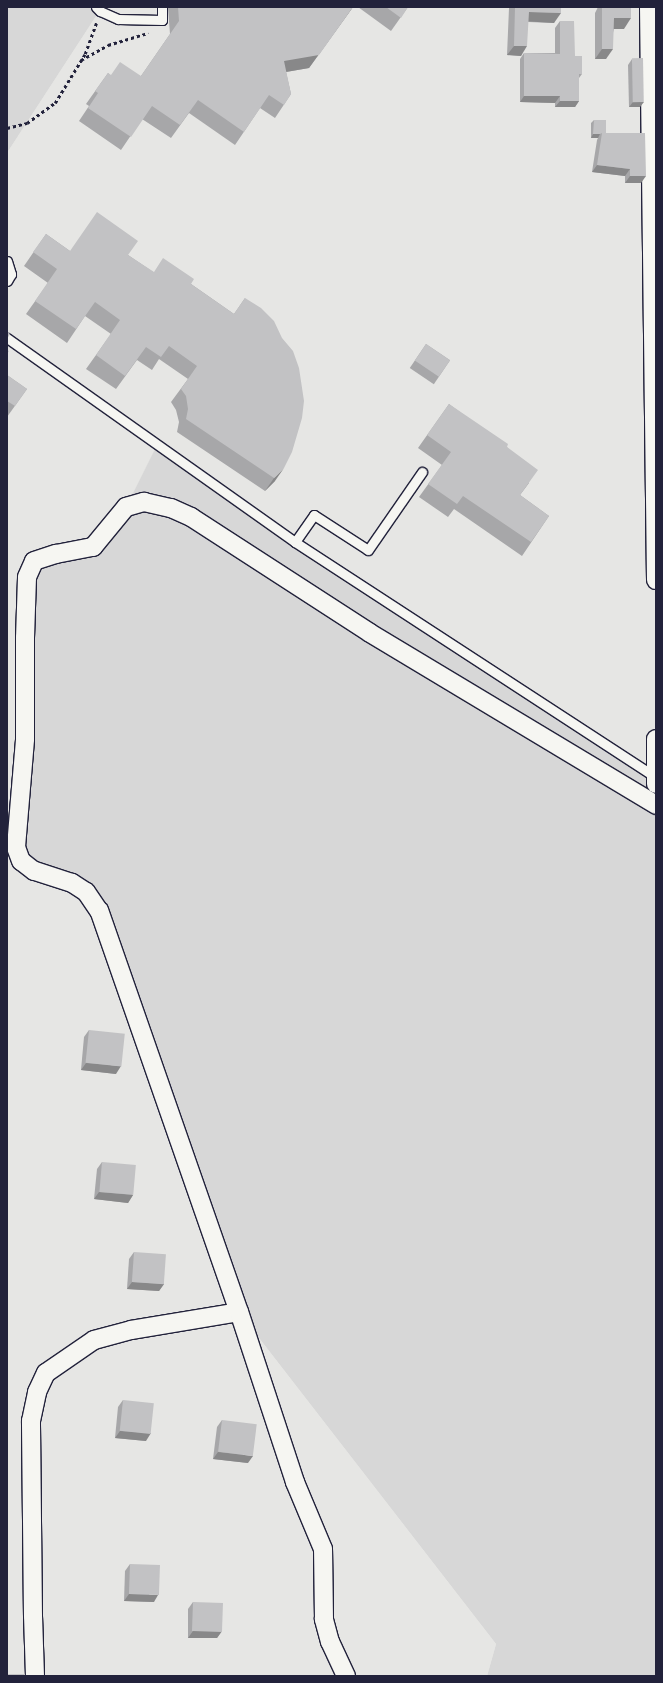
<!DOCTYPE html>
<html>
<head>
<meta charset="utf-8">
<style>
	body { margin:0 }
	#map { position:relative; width:663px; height:1683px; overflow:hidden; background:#f6f6f2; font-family:"Indie Flower",sans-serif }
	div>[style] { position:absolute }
	.built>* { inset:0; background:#e6e6e4 }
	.green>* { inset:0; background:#d7d7d7 }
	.path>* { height:2.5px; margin-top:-1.25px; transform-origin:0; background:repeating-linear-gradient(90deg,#22223b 0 3px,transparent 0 6px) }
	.roads { filter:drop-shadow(1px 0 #22223b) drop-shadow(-1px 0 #22223b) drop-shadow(0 1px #22223b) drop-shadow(0 -1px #22223b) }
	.service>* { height:9px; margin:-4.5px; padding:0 4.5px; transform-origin:4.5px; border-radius:4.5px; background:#f6f6f2 }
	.minor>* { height:18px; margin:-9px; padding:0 9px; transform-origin:9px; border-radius:9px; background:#f6f6f2 }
	.wall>* { inset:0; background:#a7a7a9; transform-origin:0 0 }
	.shaded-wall>* { inset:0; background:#888889 }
	.building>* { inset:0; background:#c2c2c4; transform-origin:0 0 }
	span { translate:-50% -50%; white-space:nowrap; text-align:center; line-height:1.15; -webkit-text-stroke:3px #f6f6f2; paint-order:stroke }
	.frame { position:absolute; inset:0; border:8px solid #22223b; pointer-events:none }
</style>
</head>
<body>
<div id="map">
	<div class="built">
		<i style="clip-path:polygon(102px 7px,649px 7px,656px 580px,656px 777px,157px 446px,126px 507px,86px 892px,239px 1312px,496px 1644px,487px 1676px,7px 1676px,7px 153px)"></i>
	</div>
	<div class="green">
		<i style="clip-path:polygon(7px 7px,102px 7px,7px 153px)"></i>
		<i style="clip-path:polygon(157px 445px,656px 777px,656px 1676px,487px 1676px,496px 1644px,239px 1312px,86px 891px,34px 871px,18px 825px,34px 561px,93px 547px,126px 507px)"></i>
	</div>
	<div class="path">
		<i style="left:81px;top:60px;width:31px;rotate:-29deg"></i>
		<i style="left:108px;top:45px;width:42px;rotate:-16.7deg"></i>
		<i style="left:7px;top:128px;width:21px;rotate:-14deg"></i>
		<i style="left:27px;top:123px;width:34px;rotate:-36deg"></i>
		<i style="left:55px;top:103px;width:57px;rotate:-58.5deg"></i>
		<i style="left:85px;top:54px;width:33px;rotate:-70deg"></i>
	</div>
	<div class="roads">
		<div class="service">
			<i style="left:96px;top:7px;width:6px;rotate:45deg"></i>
			<i style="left:100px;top:11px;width:20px;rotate:24deg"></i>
			<i style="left:118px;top:19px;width:44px;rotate:1.3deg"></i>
			<i style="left:162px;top:20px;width:13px;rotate:-90deg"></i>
			<i style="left:7px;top:261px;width:14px;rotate:73deg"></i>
			<i style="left:11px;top:274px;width:8px;rotate:120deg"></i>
			<i style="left:7px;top:338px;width:353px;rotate:35.3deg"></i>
			<i style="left:295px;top:542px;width:431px;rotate:33.1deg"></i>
			<i style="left:295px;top:542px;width:33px;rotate:-55deg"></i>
			<i style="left:314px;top:515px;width:64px;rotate:32.9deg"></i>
			<i style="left:368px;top:550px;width:95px;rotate:-55.3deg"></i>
		</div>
		<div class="minor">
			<i style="left:649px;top:7px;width:573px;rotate:89.3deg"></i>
			<i style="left:656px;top:739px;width:45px;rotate:90deg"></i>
			<i style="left:35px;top:1676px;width:60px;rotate:-91.9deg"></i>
			<i style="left:33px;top:1616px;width:195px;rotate:-90.6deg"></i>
			<i style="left:31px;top:1421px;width:30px;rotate:-78deg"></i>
			<i style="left:37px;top:1392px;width:21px;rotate:-65deg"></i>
			<i style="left:46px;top:1373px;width:58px;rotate:-34.5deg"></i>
			<i style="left:94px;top:1340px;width:38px;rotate:-15deg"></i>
			<i style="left:131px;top:1330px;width:109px;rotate:-9.5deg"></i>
			<i style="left:346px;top:1676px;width:38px;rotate:-115deg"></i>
			<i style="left:330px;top:1642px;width:24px;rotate:-105deg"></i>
			<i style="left:324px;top:1619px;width:70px;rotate:-90.8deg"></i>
			<i style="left:323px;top:1549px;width:73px;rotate:-112.7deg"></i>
			<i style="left:295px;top:1482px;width:179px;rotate:-108.2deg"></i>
			<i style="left:239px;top:1312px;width:425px;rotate:-109.2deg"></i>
			<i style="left:99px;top:911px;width:23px;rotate:-124deg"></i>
			<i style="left:86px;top:892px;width:17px;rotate:-147deg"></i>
			<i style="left:72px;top:883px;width:40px;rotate:-162deg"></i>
			<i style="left:34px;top:871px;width:16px;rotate:-142deg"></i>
			<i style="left:21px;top:861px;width:15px;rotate:-110deg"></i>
			<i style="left:16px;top:847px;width:108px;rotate:-85.2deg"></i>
			<i style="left:25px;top:739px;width:101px;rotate:-90deg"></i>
			<i style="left:25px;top:638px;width:61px;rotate:-88.1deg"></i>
			<i style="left:27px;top:577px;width:17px;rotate:-66deg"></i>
			<i style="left:34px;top:561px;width:23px;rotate:-18deg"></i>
			<i style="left:56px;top:554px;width:38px;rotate:-11deg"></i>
			<i style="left:93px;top:547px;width:52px;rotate:-50.5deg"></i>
			<i style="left:126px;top:507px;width:19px;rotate:-16deg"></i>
			<i style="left:144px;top:502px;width:28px;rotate:13deg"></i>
			<i style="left:171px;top:508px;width:22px;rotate:24deg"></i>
			<i style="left:191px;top:517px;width:213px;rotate:32.9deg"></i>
			<i style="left:370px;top:633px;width:334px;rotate:31deg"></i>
		</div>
	</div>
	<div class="wall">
		<i style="clip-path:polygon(169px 7px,353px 7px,309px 68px,286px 72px,291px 94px,275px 118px,260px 108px,235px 145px,189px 113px,171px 138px,142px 119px,121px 150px,79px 121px,89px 106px,86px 104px,108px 73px,110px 75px,141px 76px,170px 34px,168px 8px)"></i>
		<i style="clip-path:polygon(358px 7px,408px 7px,391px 31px)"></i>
		<i style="clip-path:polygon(510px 7px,561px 7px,554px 23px,528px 22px,521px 56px,507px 55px,509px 8px)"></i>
		<i style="clip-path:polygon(598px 7px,602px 7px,624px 29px,614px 29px,606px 59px,595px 59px,595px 13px)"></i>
		<i style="clip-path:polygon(560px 21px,582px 74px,579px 78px,579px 101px,575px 107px,555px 107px,555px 103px,520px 102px,520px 59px,524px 53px,555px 53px,555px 28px)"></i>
		<i style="clip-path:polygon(632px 59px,640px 107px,629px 107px,628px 65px)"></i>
		<i style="clip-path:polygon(594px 120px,606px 133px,641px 183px,625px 183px,625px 176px,592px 172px,597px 140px,598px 138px,591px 138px,591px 123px)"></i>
		<i style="clip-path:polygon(46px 234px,70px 251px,128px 255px,153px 272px,191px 284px,234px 314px,245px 298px,275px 481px,265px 491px,177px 432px,179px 422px,176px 410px,171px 402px,188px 379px,159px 359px,152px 370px,137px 360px,116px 389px,86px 369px,111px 334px,85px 316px,67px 343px,26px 314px,48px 283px,24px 266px)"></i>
		<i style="left:426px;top:344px;width:29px;height:29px;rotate:34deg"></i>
		<i style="clip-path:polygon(7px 375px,27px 389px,7px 417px)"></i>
		<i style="clip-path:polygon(449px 404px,507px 447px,529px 483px,520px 495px,549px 516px,522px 556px,454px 509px,448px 517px,419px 497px,442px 465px,418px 448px)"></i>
		<i style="clip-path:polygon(89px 1030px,116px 1074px,81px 1070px,84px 1037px)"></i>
		<i style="clip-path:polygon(102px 1162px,133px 1195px,128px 1203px,94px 1199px,97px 1169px)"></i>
		<i style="clip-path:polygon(134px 1252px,164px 1284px,159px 1291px,127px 1289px,129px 1259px)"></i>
		<i style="clip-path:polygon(123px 1400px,146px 1441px,115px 1438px,118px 1407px)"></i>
		<i style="clip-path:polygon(222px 1420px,248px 1463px,213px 1459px,217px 1427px)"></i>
		<i style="clip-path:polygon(130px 1564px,154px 1602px,124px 1601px,125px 1571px)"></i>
		<i style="clip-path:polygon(193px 1602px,222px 1631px,217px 1638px,188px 1638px,188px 1609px)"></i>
	</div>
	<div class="shaded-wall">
		<i style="clip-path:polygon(353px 7px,309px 68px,274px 74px,284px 61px)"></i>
		<i style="clip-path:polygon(529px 12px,561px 13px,554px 23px,522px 21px)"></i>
		<i style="clip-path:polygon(614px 18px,631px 18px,624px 29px,607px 29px)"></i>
		<i style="clip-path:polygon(514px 46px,527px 46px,521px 56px,507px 55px)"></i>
		<i style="clip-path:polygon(602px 49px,613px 49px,606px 59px,595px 59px)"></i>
		<i style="clip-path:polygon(524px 96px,560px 96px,555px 103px,520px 102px)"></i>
		<i style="clip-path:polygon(560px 101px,579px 101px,575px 107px,555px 107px)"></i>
		<i style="clip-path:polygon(633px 102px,644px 102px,640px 107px,629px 107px)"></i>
		<i style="clip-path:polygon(593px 134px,600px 134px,598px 138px,591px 138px)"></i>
		<i style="clip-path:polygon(597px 165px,630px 169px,625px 176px,592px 172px)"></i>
		<i style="clip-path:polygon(630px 176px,646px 176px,641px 183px,625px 183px)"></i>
		<i style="clip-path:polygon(284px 468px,275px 481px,265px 491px,274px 478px)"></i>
		<i style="clip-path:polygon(86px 1063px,121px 1066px,116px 1074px,81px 1070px)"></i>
		<i style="clip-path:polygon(99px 1192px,133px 1195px,128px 1203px,94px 1199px)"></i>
		<i style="clip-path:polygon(132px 1282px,164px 1284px,159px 1291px,127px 1289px)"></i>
		<i style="clip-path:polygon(120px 1431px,151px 1433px,146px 1441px,115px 1438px)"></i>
		<i style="clip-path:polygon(218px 1452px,253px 1456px,248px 1463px,213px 1459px)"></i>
		<i style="clip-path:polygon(129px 1594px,158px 1595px,154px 1602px,124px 1601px)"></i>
		<i style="clip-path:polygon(193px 1631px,222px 1631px,217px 1638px,188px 1638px)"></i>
	</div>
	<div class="building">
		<i style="clip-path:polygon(178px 7px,353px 7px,319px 55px,284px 61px,291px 94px,284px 105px,269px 95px,244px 132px,198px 100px,180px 125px,152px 106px,131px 137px,88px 108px,98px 93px,95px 91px,108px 73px,111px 75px,120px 62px,141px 76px,179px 21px)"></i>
		<i style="clip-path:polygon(386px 7px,408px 7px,401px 18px)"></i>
		<i style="clip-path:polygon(515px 7px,561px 7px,561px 13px,529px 12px,527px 46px,514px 46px)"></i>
		<i style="clip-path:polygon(602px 7px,631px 7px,631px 18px,614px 18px,613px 49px,602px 49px)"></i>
		<i style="clip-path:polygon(560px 21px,574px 21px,575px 56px,582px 56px,582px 74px,579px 74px,579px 101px,560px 101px,560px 96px,524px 96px,524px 53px,560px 54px)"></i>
		<i style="left:643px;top:58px;width:44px;height:11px;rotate:89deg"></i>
		<i style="clip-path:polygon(594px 120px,606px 120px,606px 133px,602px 133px,600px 134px,593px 134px)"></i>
		<i style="clip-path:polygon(602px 133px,645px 133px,646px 176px,630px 176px,630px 169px,597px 165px)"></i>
		<i style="clip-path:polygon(97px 212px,138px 241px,128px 255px,154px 272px,163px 258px,194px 279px,191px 284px,234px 314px,245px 298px,261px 308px,274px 321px,282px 338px,293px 351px,299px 368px,304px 401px,302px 418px,292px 452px,284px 468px,274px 478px,186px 419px,188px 409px,186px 396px,181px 389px,197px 366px,169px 346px,161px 357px,146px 347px,125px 376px,96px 355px,120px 320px,95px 302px,76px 329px,35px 301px,57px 269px,33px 252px,46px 234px,70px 251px)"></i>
		<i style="clip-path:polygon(7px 332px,10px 334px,7px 339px)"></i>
		<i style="left:426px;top:344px;width:29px;height:20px;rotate:34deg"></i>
		<i style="clip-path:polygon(7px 350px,9px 351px,7px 354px)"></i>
		<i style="clip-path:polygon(7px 375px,27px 389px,15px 406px,7px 401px)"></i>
		<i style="clip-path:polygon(449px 404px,508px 444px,507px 447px,538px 470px,520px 495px,549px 516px,531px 542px,463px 496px,457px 504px,428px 484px,451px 452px,427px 435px)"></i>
		<i style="clip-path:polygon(7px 485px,8px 485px,7px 517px)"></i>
		<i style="left:89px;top:1030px;width:36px;height:33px;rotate:6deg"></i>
		<i style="left:102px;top:1162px;width:34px;height:30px;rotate:5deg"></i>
		<i style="left:134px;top:1252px;width:32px;height:30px;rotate:4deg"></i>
		<i style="left:123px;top:1400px;width:31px;height:31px;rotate:6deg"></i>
		<i style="left:222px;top:1420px;width:35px;height:32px;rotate:7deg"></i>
		<i style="left:130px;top:1564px;width:30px;height:30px;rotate:2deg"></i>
		<i style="left:193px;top:1602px;width:30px;height:29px;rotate:2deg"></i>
		<i style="left:7px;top:1674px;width:18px;height:2px"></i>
		<i style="left:269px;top:1675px;width:28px;height:1px"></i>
	</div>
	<div class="frame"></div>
</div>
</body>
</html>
